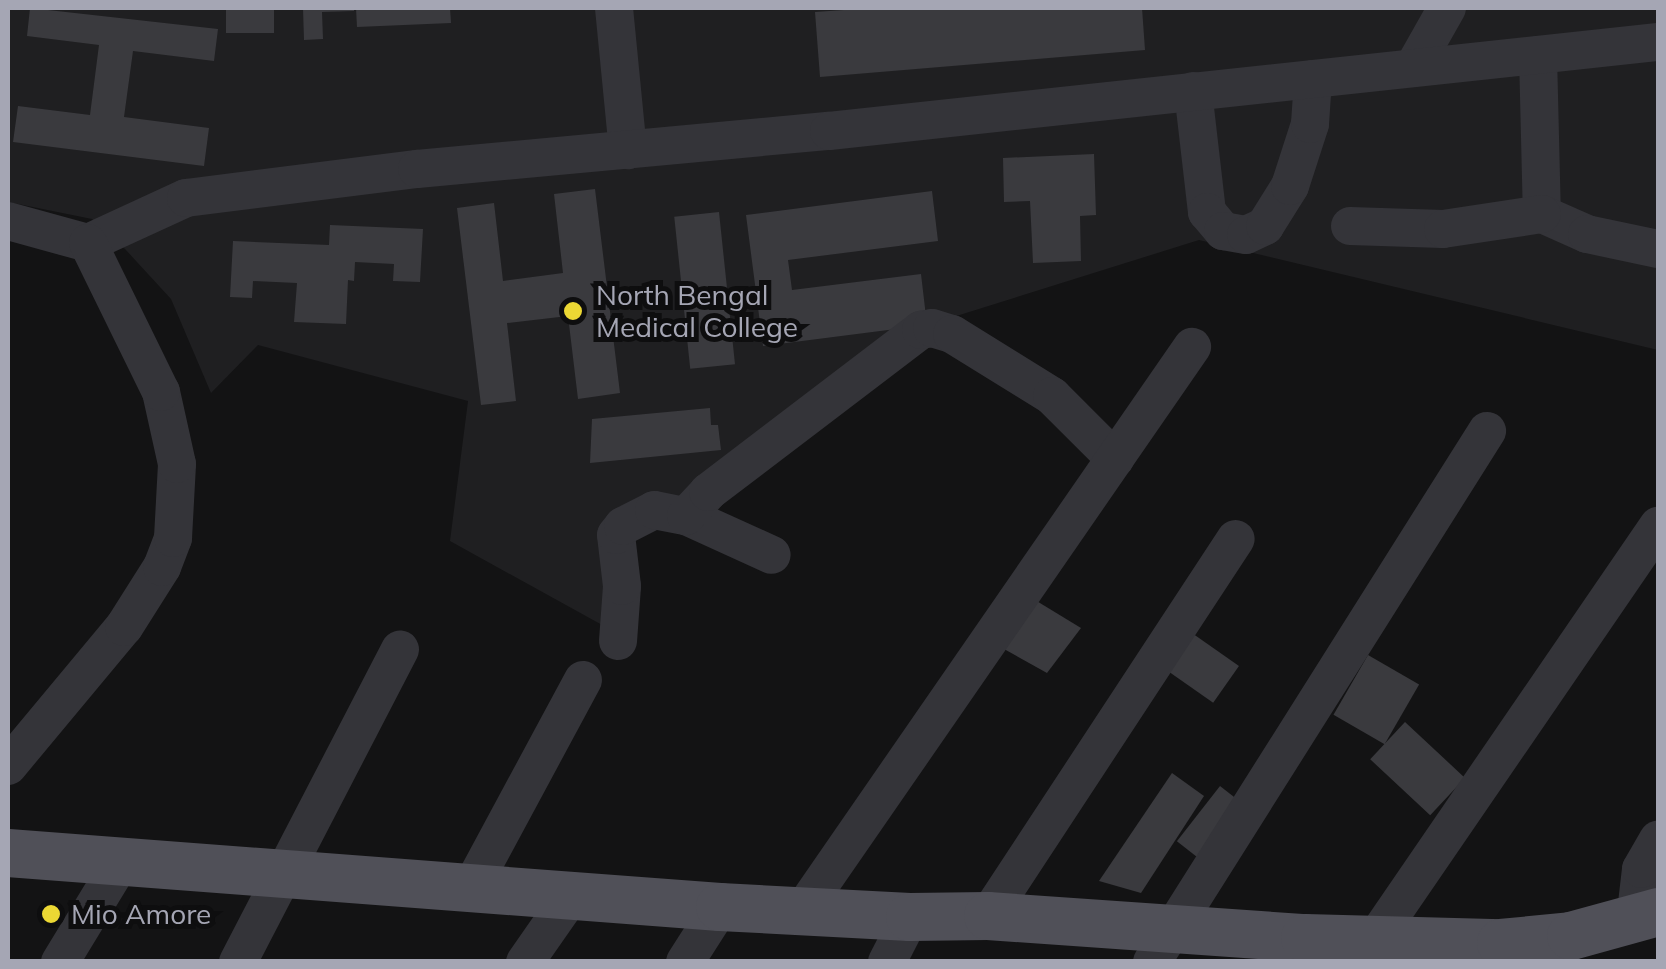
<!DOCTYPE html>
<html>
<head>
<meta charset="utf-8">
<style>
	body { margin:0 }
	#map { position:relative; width:1666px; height:969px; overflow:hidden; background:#131314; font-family:Mulish,sans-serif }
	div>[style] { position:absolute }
	.built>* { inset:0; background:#1f1f21 }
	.building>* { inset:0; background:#3a3a3e; transform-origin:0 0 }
	.minor>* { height:38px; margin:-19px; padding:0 19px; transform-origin:19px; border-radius:19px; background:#343439 }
	.major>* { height:48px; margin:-24px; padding:0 24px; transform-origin:24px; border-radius:24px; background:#505058 }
	.dots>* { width:28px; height:28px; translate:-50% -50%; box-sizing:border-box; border:5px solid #0e0e0f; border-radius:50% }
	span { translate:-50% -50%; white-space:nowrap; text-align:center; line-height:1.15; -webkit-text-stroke:10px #0e0e0f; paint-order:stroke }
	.poi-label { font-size:28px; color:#a5a6b4 }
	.left { translate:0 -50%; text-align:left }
	.frame { position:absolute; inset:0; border:10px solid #a5a6b4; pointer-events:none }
</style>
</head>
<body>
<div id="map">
	<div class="built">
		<i style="clip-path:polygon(8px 8px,1658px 8px,1658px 350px,1199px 240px,934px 323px,687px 506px,620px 506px,606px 527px,613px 631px,450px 541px,468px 401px,258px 345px,211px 393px,171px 299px,125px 249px,92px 219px,8px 202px)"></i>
	</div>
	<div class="building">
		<i style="clip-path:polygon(30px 8px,218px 29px,214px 61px,133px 51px,124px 117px,209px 128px,204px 166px,13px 142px,18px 106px,90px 115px,99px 45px,27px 36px)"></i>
		<i style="left:226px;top:8px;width:48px;height:25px"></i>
		<i style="clip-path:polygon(303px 8px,354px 8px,354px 11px,322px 12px,323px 39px,304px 40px)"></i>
		<i style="clip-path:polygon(356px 8px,450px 8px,451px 23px,357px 27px)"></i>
		<i style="clip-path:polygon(873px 8px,1142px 8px,1145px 50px,820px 77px,815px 12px)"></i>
		<i style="clip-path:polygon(1094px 154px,1096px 215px,1080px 216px,1081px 261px,1033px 263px,1030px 201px,1004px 202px,1003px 158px)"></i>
		<i style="clip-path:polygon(595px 189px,620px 393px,578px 399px,568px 316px,507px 323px,516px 401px,481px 405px,457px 208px,494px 203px,503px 281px,563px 273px,554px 194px)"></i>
		<i style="clip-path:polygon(932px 191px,938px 241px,788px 260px,792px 290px,921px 274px,927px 325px,763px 346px,746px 215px)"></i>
		<i style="left:719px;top:212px;width:153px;height:45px;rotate:84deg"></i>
		<i style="clip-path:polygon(330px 225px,423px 229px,420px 282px,393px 281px,394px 264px,355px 262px,354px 281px,348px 280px,346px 324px,294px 322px,297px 283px,253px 281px,252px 298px,230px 297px,233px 241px,329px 245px)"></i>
		<i style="clip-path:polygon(710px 408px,711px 425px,718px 425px,721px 450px,590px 463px,592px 419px)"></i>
		<i style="clip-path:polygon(1035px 600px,1081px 628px,1047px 673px,1004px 649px)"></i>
		<i style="left:1189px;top:631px;width:61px;height:45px;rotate:35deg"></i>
		<i style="left:1368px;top:655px;width:59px;height:69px;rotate:30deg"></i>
		<i style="left:1405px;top:722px;width:82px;height:51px;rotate:43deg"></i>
		<i style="clip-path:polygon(1172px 773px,1204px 796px,1141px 893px,1099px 881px)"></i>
		<i style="left:1220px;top:786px;width:28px;height:70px;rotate:38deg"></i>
	</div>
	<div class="minor">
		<i style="left:614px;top:8px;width:143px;rotate:84.4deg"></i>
		<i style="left:1538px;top:55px;width:159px;rotate:88.6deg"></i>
		<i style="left:1542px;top:214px;width:49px;rotate:24deg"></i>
		<i style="left:1587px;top:234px;width:73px;rotate:11.9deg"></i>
		<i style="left:1413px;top:68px;width:69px;rotate:-60.5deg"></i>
		<i style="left:1193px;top:91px;width:122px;rotate:83.4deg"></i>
		<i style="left:1207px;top:212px;width:25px;rotate:50deg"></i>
		<i style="left:1223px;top:231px;width:23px;rotate:10deg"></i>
		<i style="left:1246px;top:235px;width:21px;rotate:-25deg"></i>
		<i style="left:1265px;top:226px;width:47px;rotate:-58deg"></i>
		<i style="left:1290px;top:186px;width:65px;rotate:-72.1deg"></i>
		<i style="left:1310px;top:124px;width:45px;rotate:-86.2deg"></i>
		<i style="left:8px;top:221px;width:83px;rotate:15.4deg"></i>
		<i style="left:88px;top:243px;width:108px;rotate:-24.7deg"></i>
		<i style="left:186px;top:198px;width:233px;rotate:-7.2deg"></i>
		<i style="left:417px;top:169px;width:414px;rotate:-5.3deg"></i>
		<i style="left:829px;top:131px;width:834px;rotate:-6.13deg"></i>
		<i style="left:1350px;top:226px;width:93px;rotate:1.8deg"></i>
		<i style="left:1443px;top:229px;width:100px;rotate:-8.6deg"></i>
		<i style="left:686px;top:516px;width:94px;rotate:24.4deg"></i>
		<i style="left:618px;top:641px;width:55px;rotate:-85.8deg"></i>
		<i style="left:622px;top:586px;width:51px;rotate:-96.7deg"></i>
		<i style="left:616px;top:535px;width:11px;rotate:-52deg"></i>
		<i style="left:623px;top:526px;width:35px;rotate:-27deg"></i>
		<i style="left:654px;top:510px;width:33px;rotate:11deg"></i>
		<i style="left:686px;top:516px;width:33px;rotate:-47deg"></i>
		<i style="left:708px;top:492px;width:268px;rotate:-37.3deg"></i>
		<i style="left:921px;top:330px;width:11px;rotate:-10deg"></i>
		<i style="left:932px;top:328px;width:21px;rotate:17deg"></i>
		<i style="left:952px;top:334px;width:118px;rotate:31.8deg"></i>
		<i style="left:1052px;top:396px;width:89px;rotate:45deg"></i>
		<i style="left:8px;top:766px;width:181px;rotate:-50.2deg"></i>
		<i style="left:124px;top:627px;width:71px;rotate:-57.7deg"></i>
		<i style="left:162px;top:567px;width:31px;rotate:-69deg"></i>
		<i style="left:173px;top:538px;width:74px;rotate:-86.9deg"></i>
		<i style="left:177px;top:464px;width:74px;rotate:-102.5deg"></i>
		<i style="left:161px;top:392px;width:166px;rotate:-116.1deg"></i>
		<i style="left:472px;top:886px;width:234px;rotate:-61.7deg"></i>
		<i style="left:802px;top:911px;width:686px;rotate:-55.34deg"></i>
		<i style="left:988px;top:916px;width:451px;rotate:-56.7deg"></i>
		<i style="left:1635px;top:921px;width:52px;rotate:-83.4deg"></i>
		<i style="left:1641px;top:869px;width:34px;rotate:-60deg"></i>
		<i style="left:1375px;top:939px;width:501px;rotate:-55.58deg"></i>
		<i style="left:60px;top:962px;width:114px;rotate:-58.7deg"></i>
		<i style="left:238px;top:962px;width:352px;rotate:-62.6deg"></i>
		<i style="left:525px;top:962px;width:80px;rotate:-55.1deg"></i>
		<i style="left:685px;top:962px;width:65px;rotate:-57.5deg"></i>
		<i style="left:887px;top:962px;width:51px;rotate:-62.9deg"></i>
		<i style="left:1152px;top:962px;width:628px;rotate:-57.75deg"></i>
	</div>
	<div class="major">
		<i style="left:8px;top:853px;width:714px;rotate:4.34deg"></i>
		<i style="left:720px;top:907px;width:190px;rotate:3deg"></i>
		<i style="left:910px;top:917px;width:78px;rotate:-0.7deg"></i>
		<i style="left:988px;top:916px;width:318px;rotate:4deg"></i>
		<i style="left:1305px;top:938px;width:196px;rotate:1.5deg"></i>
		<i style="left:1501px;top:943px;width:70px;rotate:-5.7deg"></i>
		<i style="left:1571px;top:936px;width:90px;rotate:-15.4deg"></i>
	</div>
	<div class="dots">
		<i style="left:573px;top:311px;background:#ecd834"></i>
		<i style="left:51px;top:914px;background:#ecd834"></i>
	</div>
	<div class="poi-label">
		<span class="left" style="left:596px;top:311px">North Bengal<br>Medical College</span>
		<span class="left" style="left:71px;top:914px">Mio Amore</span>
	</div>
	<div class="frame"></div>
</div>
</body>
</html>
